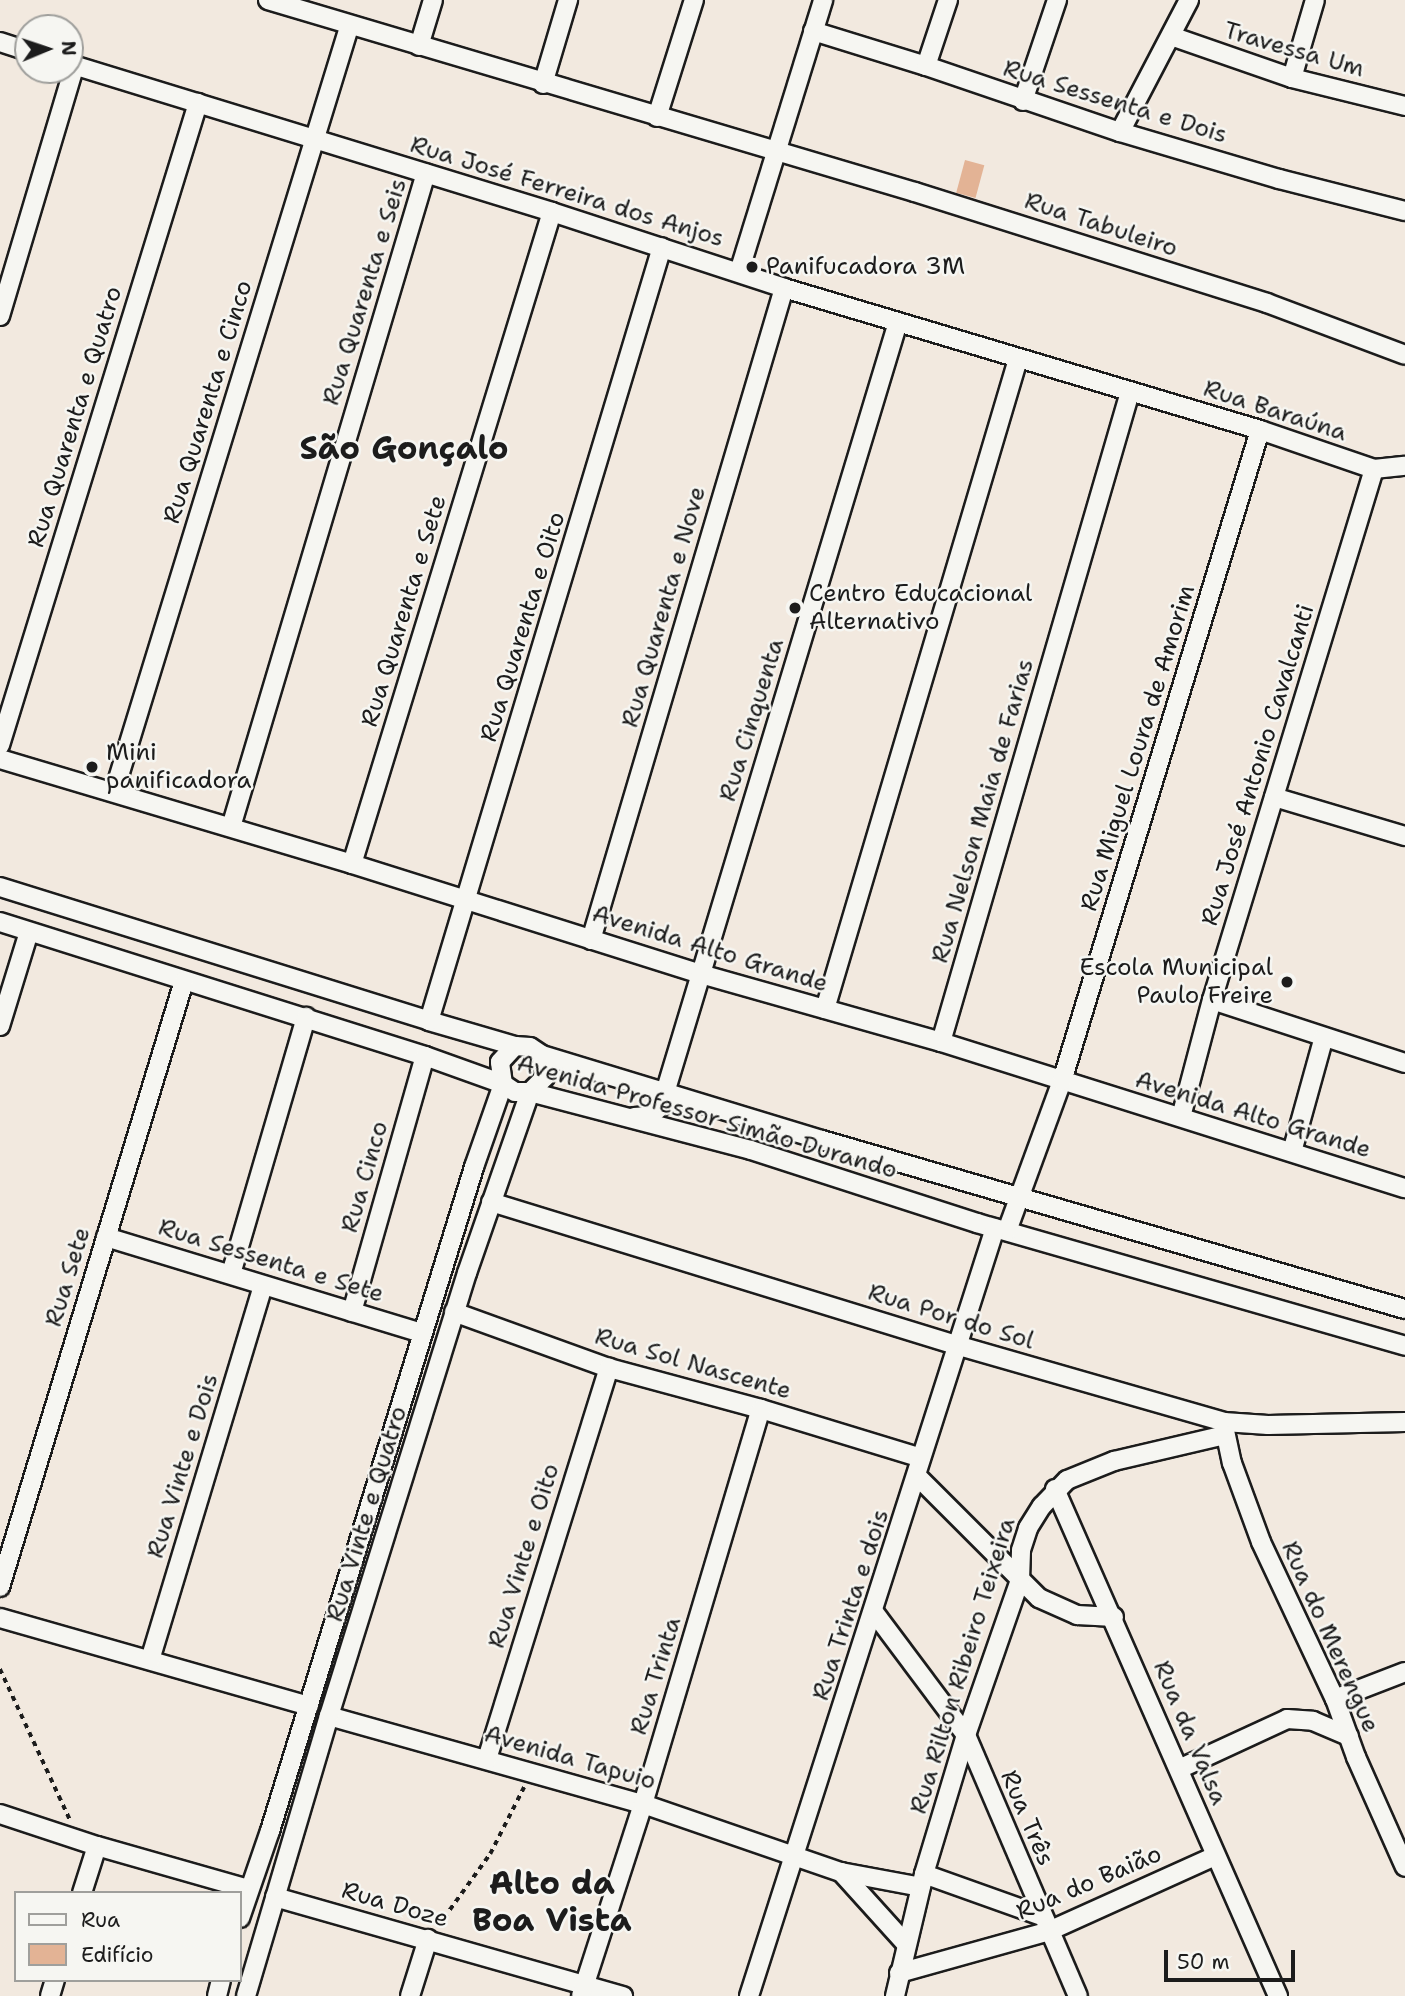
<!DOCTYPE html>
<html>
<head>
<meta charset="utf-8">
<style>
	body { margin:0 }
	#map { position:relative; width:1405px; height:1996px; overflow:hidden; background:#f2e9df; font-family:"Shantell Sans",sans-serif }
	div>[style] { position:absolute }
	.building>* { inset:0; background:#e3b395; transform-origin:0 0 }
	.path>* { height:3.5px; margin-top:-1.75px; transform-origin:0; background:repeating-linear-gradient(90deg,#1c1c1c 0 5px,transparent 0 10px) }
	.roads { filter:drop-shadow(2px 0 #1c1c1c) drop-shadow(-2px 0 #1c1c1c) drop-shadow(0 2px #1c1c1c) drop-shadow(0 -2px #1c1c1c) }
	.minor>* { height:18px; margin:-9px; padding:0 9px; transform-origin:9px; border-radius:9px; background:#f6f6f2 }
	.dots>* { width:19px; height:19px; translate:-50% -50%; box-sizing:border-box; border:4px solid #f6f6f2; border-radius:50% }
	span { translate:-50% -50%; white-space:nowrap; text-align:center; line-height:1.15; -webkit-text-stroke:5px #f6f6f2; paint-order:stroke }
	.street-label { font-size:24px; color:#1c1c1c }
	.poi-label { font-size:24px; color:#1c1c1c }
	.left { translate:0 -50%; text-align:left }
	.right { translate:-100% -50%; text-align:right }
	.district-label { font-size:32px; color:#1c1c1c; font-weight:700 }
	.legend { position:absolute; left:14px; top:1891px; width:228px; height:91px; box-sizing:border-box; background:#f6f6f2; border:2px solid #9f9f9c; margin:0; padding:9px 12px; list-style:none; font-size:21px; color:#1c1c1c }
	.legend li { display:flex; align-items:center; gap:14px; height:35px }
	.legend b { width:35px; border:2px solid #9f9f9c }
	.north { position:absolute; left:14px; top:14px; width:70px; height:70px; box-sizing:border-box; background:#f6f6f2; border:2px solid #9f9f9c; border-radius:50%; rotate:88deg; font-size:19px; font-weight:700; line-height:28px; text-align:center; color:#1c1c1c }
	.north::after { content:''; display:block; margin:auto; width:24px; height:32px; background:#1c1c1c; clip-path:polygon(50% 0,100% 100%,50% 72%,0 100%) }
	.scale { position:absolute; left:1164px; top:1950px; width:131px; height:32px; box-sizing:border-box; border:4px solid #1c1c1c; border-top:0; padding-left:9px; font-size:21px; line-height:24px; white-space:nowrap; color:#1c1c1c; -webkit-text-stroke:5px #f6f6f2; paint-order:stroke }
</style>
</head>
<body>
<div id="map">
	<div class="building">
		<i style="left:965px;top:160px;width:20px;height:34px;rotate:15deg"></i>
	</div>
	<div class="path">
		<i style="left:0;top:1669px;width:166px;rotate:65.1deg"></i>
		<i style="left:438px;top:1926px;width:89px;rotate:-54.2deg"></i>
		<i style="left:490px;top:1854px;width:75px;rotate:-63.1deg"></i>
	</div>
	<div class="roads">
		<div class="minor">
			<i style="left:268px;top:0;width:675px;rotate:16.53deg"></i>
			<i style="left:915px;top:192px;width:369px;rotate:17.5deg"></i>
			<i style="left:1267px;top:303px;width:147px;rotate:20.6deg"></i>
			<i style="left:813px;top:31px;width:118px;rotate:17.2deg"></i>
			<i style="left:926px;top:66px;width:205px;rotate:18.8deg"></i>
			<i style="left:1120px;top:132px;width:166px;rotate:16.5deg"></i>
			<i style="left:1279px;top:179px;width:130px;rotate:14.3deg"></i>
			<i style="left:1171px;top:36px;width:128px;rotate:19.1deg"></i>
			<i style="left:1292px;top:78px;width:116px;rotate:13.9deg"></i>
			<i style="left:0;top:42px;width:29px;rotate:18deg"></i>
			<i style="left:419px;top:46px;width:48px;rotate:-73.1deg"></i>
			<i style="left:70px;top:64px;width:504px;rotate:17.07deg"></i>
			<i style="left:552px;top:212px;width:244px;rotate:18.1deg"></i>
			<i style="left:784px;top:288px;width:497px;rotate:16.6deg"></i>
			<i style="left:1260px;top:430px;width:120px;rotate:18.9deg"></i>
			<i style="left:1374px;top:469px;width:31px;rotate:-6deg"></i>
			<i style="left:926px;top:66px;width:70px;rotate:-71.6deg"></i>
			<i style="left:1292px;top:78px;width:81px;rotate:-73.6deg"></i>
			<i style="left:543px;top:84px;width:88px;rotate:-73.4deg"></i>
			<i style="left:1023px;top:101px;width:107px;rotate:-71.4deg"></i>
			<i style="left:657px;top:117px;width:123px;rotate:-72.5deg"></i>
			<i style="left:1120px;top:132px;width:149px;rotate:-62.4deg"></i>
			<i style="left:739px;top:272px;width:285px;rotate:-72.8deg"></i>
			<i style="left:0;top:316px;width:262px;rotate:-73.4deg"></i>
			<i style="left:0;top:745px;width:672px;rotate:-72.86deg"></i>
			<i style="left:0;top:759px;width:367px;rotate:16.6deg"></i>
			<i style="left:352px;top:864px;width:366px;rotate:17.5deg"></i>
			<i style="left:701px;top:974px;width:249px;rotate:15.8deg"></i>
			<i style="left:941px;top:1042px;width:486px;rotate:17.5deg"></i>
			<i style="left:114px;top:792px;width:800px;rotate:-72.92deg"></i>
			<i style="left:1274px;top:797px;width:137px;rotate:16.6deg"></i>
			<i style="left:231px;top:827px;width:682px;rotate:-73.4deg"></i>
			<i style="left:352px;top:864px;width:682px;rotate:-72.95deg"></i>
			<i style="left:0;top:887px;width:449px;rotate:17.3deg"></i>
			<i style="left:429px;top:1021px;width:90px;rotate:16.2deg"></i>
			<i style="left:515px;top:1046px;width:15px;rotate:4deg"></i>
			<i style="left:530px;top:1047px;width:14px;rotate:34deg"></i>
			<i style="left:542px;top:1055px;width:293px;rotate:16.9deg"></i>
			<i style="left:822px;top:1140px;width:607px;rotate:16.17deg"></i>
			<i style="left:0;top:922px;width:446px;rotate:17.5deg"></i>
			<i style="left:425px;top:1056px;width:83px;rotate:19.7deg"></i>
			<i style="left:503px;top:1084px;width:14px;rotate:34deg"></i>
			<i style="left:515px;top:1092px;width:15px"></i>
			<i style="left:530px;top:1092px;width:228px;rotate:14.7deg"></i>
			<i style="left:751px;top:1150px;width:237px;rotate:17.9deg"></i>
			<i style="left:977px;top:1223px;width:445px;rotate:16deg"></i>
			<i style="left:591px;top:940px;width:680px;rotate:-73.51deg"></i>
			<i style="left:1212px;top:1000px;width:203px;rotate:18.1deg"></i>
			<i style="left:825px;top:1009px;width:678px;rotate:-73.46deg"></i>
			<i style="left:429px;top:1021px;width:808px;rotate:-73.25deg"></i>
			<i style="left:0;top:1026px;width:98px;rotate:-72.9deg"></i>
			<i style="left:941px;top:1042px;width:677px;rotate:-73.79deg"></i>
			<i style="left:634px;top:1117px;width:16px;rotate:-4deg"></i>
			<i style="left:650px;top:1116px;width:15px;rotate:-42deg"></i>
			<i style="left:661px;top:1106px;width:819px;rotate:-73.18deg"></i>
			<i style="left:1181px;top:1117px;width:121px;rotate:-75.2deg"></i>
			<i style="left:1212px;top:1000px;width:555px;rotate:-73.03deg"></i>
			<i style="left:1292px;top:1152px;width:119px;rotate:-74.5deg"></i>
			<i style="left:491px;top:1202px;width:486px;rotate:17.1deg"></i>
			<i style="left:956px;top:1345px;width:279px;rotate:16deg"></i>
			<i style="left:1224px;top:1422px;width:44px;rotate:3.9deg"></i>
			<i style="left:1268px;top:1425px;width:137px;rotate:-1.3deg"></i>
			<i style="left:1007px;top:1231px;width:160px;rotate:-69.9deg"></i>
			<i style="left:1062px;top:1081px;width:680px;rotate:-73.08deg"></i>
			<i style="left:106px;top:1237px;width:330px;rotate:16.9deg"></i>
			<i style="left:231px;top:1274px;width:268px;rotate:-73.7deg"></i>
			<i style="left:352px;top:1312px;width:266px;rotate:-74.1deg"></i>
			<i style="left:454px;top:1312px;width:165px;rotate:19.9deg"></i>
			<i style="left:609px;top:1368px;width:157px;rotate:15.1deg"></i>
			<i style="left:761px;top:1409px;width:167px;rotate:17deg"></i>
			<i style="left:1224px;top:1426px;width:38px;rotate:78deg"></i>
			<i style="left:1232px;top:1463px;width:84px;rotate:69.8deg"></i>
			<i style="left:1261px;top:1542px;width:174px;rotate:64.8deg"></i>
			<i style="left:1335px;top:1699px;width:62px;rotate:70.1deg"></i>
			<i style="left:1356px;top:1757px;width:120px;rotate:66deg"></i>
			<i style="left:918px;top:1477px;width:171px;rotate:45deg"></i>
			<i style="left:1039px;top:1598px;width:42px;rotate:24.1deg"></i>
			<i style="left:1077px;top:1615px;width:37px;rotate:3deg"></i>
			<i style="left:1055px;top:1489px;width:554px;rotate:66.26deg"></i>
			<i style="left:0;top:1587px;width:633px;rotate:-73.11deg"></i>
			<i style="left:874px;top:1612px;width:154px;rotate:53.2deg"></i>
			<i style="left:966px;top:1735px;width:284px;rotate:66.8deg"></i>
			<i style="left:0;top:1618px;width:321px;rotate:15.9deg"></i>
			<i style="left:150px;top:1660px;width:391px;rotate:-73.2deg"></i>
			<i style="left:1335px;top:1699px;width:75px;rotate:-21.1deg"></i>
			<i style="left:329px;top:1716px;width:326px;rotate:15.7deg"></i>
			<i style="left:643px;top:1804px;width:209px;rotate:19deg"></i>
			<i style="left:841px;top:1872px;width:97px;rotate:47.9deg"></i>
			<i style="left:487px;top:1759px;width:410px;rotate:-72.7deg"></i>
			<i style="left:1179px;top:1769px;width:119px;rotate:-24.8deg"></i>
			<i style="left:1287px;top:1719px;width:26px;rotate:4deg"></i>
			<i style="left:1313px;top:1721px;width:39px;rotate:23deg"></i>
			<i style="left:0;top:1814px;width:102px;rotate:18.3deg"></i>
			<i style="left:97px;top:1846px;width:157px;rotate:15.9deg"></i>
			<i style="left:841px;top:1872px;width:81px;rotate:10.6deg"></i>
			<i style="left:924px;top:1874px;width:125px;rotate:19.6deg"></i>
			<i style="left:82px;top:1893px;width:49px;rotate:-72.3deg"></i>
			<i style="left:275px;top:1897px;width:362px;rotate:15.9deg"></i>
			<i style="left:240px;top:1918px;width:92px;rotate:-71deg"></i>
			<i style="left:270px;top:1831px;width:695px;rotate:-72.92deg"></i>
			<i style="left:474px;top:1167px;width:88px;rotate:-70.7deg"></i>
			<i style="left:503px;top:1084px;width:22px;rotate:-98deg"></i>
			<i style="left:500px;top:1062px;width:22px;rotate:-47deg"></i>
			<i style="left:899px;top:1973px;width:156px;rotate:-15.6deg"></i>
			<i style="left:1049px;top:1931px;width:182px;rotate:-24.3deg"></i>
			<i style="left:50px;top:1996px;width:17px;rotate:-73deg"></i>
			<i style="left:217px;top:1996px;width:16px;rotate:-76deg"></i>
			<i style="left:246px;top:1996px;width:292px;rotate:-73.5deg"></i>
			<i style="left:329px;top:1716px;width:464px;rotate:-72.7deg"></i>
			<i style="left:467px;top:1273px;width:192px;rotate:-70.8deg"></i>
			<i style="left:530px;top:1092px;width:21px;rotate:-45deg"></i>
			<i style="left:545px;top:1077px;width:22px;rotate:-98deg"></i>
			<i style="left:410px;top:1996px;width:60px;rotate:-72.5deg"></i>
			<i style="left:581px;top:1996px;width:202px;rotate:-72.1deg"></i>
			<i style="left:643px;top:1804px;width:412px;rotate:-73.4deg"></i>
			<i style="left:749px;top:1996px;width:806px;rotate:-72.24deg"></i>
			<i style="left:895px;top:1996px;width:125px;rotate:-76.6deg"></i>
			<i style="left:924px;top:1874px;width:145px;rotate:-73.2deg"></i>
			<i style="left:966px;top:1735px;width:164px;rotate:-70.8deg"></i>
			<i style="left:1020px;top:1580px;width:30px;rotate:-88deg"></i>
			<i style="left:1021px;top:1550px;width:23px;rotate:-72deg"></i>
			<i style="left:1028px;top:1528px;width:26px;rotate:-58deg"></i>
			<i style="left:1042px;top:1506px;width:36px;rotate:-46deg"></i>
			<i style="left:1067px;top:1480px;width:51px;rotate:-22deg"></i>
			<i style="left:1114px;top:1461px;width:114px;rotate:-13.2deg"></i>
		</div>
	</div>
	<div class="dots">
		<i style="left:752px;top:267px;background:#1c1c1c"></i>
		<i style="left:795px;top:608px;background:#1c1c1c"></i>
		<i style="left:92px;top:767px;background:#1c1c1c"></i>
		<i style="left:1287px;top:982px;background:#1c1c1c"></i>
	</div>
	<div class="street-label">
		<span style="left:1294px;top:50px;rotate:16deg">Travessa Um</span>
		<span style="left:1115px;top:102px;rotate:17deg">Rua Sessenta e Dois</span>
		<span style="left:567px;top:192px;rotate:17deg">Rua José Ferreira dos Anjos</span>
		<span style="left:1101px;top:225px;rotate:18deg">Rua Tabuleiro</span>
		<span style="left:365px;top:292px;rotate:-73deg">Rua Quarenta e Seis</span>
		<span style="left:208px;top:402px;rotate:-73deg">Rua Quarenta e Cinco</span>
		<span style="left:1275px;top:411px;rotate:18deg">Rua Baraúna</span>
		<span style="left:75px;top:417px;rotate:-73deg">Rua Quarenta e Quatro</span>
		<span style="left:664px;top:607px;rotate:-74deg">Rua Quarenta e Nove</span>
		<span style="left:404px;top:611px;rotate:-73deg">Rua Quarenta e Sete</span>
		<span style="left:523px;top:627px;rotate:-73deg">Rua Quarenta e Oito</span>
		<span style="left:752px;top:720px;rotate:-73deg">Rua Cinquenta</span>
		<span style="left:1138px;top:748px;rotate:-73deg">Rua Miguel Loura de Amorim</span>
		<span style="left:1258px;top:765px;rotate:-73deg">Rua José Antonio Cavalcanti</span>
		<span style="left:983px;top:811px;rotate:-74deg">Rua Nelson Maia de Farias</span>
		<span style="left:710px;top:949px;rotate:17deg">Avenida Alto Grande</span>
		<span style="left:1253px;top:1115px;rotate:17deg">Avenida Alto Grande</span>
		<span style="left:707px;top:1117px;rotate:16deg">Avenida Professor Simão Durando</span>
		<span style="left:365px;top:1177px;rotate:-74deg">Rua Cinco</span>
		<span style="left:271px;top:1261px;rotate:17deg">Rua Sessenta e Sete</span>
		<span style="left:68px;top:1277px;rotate:-73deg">Rua Sete</span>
		<span style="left:951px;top:1317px;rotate:17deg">Rua Por do Sol</span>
		<span style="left:693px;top:1364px;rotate:16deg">Rua Sol Nascente</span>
		<span style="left:183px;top:1466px;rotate:-73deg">Rua Vinte e Dois</span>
		<span style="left:367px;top:1514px;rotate:-73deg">Rua Vinte e Quatro</span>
		<span style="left:524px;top:1556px;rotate:-73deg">Rua Vinte e Oito</span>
		<span style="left:851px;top:1605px;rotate:-72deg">Rua Trinta e dois</span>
		<span style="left:1330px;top:1637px;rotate:66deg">Rua do Merengue</span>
		<span style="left:963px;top:1666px;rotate:-73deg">Rua Rilton Ribeiro Teixeira</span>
		<span style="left:656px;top:1676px;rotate:-73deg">Rua Trinta</span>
		<span style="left:1190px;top:1733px;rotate:67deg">Rua da Valsa</span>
		<span style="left:570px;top:1758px;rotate:16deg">Avenida Tapuio</span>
		<span style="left:1027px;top:1818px;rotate:67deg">Rua Três</span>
		<span style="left:1089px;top:1883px;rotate:-23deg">Rua do Baião</span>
		<span style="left:395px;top:1905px;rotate:16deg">Rua Doze</span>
	</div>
	<div class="poi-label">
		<span class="left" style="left:766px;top:267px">Panifucadora 3M</span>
		<span class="left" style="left:809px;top:608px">Centro Educacional<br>Alternativo</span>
		<span class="left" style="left:106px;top:767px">Mini<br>panificadora</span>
		<span class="right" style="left:1273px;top:982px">Escola Municipal<br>Paulo Freire</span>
	</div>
	<div class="district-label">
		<span style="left:404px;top:448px">São Gonçalo</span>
		<span style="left:552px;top:1902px">Alto da<br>Boa Vista</span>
	</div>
	<ul class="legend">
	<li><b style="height:9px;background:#f6f6f2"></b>Rua</li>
	<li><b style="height:19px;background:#e3b395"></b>Edifício</li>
	</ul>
	<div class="north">N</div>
	<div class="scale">50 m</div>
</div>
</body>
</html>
